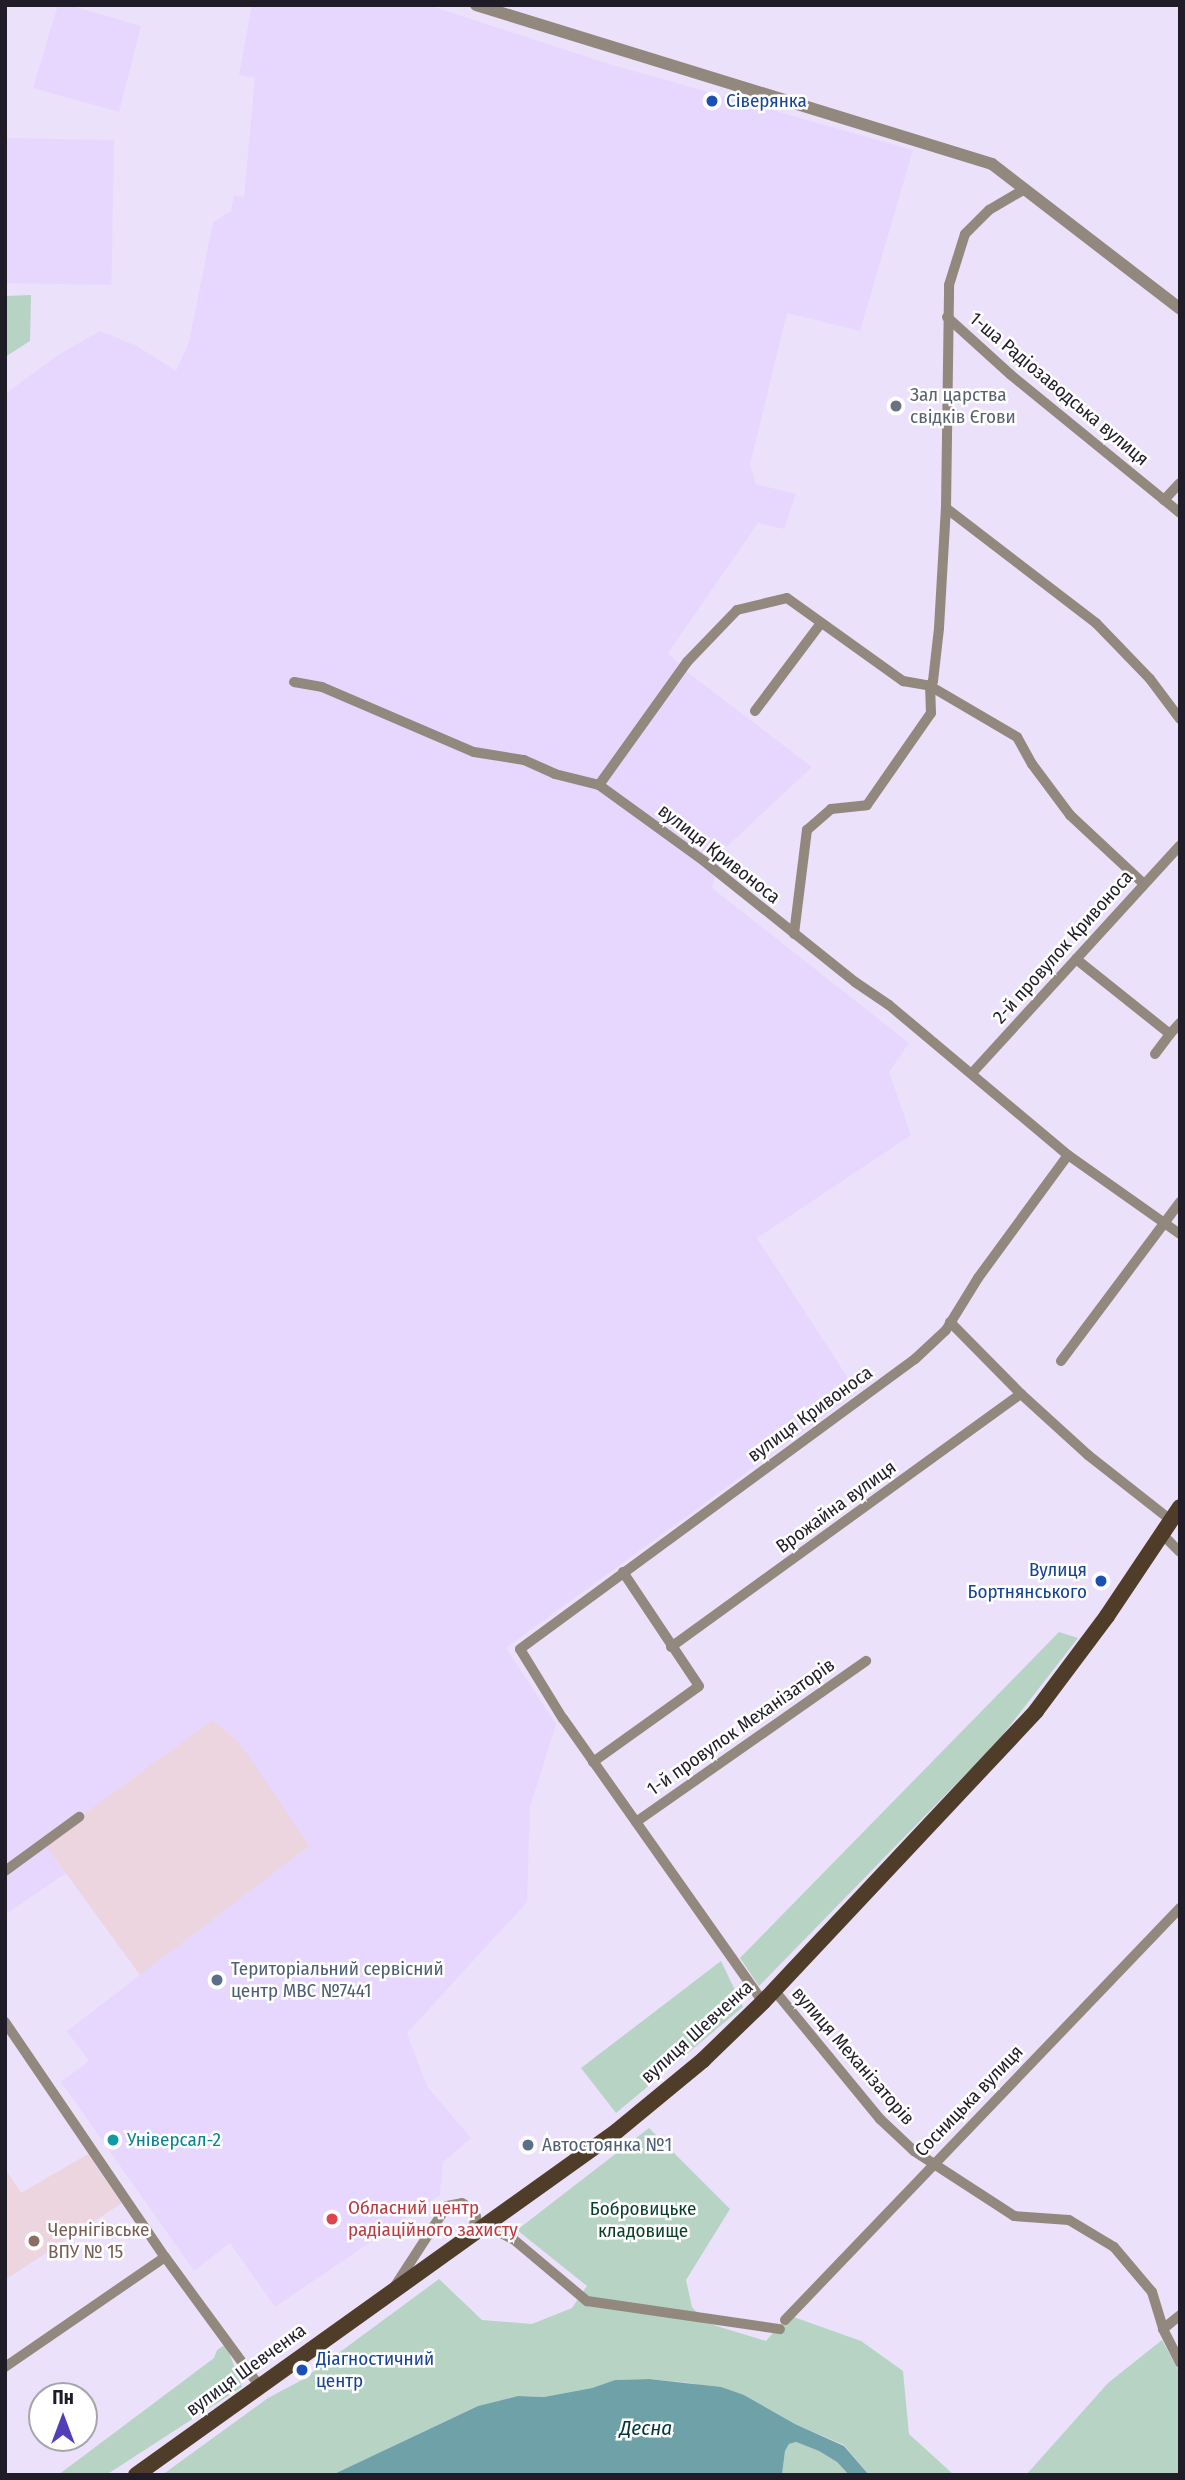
<!DOCTYPE html>
<html>
<head>
<meta charset="utf-8">
<style>
	body { margin:0 }
	#map { position:relative; width:1185px; height:2480px; overflow:hidden; background:#ebe1fb; font-family:"Fira Sans Condensed",sans-serif }
	div>[style] { position:absolute }
	.built>* { inset:0; background:#e7d7ff; transform-origin:0 0 }
	.education>* { inset:0; background:#edd5df }
	.green>* { inset:0; background:#b7d3c4 }
	.water>* { inset:0; background:#6fa2a8 }
	.minor>* { height:10px; margin:-5px; padding:0 5px; transform-origin:5px; border-radius:5px; background:#93887d }
	.tertiary>* { height:12px; margin:-6px; padding:0 6px; transform-origin:6px; border-radius:6px; background:#93887d }
	.primary>* { height:16px; margin:-8px; padding:0 8px; transform-origin:8px; border-radius:8px; background:#4f3d2a }
	.dots>* { width:19px; height:19px; translate:-50% -50%; box-sizing:border-box; border:4px solid #fff; border-radius:50% }
	span { translate:-50% -50%; white-space:nowrap; text-align:center; line-height:1.15; -webkit-text-stroke:5px #fff; paint-order:stroke }
	.transit-label { font-size:19px; color:#164399 }
	.left { translate:0 -50%; text-align:left }
	.right { translate:-100% -50%; text-align:right }
	.street-label { font-size:19px; color:#211d28 }
	.worship-label { font-size:19px; color:#5b616d }
	.service-label { font-size:19px; color:#4e5e75 }
	.culture-label { font-size:19px; color:#0d838f }
	.health-label { font-size:19px; color:#be3a42 }
	.park-label { font-size:19px; color:#063e29 }
	.education-label { font-size:19px; color:#785e54 }
	.water-label { font-size:21px; color:#02363b; font-style:italic }
	.frame { position:absolute; inset:0; border:7px solid #211d28; pointer-events:none }
	.north { position:absolute; left:28px; top:2382px; width:70px; height:70px; box-sizing:border-box; background:#fff; border:2px solid #a6a5a9; border-radius:50%; rotate:0deg; font-size:19px; font-weight:700; line-height:28px; text-align:center; color:#211d28 }
	.north::after { content:''; display:block; margin:auto; width:24px; height:32px; background:#513fb7; clip-path:polygon(50% 0,100% 100%,50% 72%,0 100%) }
</style>
</head>
<body>
<div id="map">
	<div class="built">
		<i style="clip-path:polygon(58px 5px,69px 5px,141px 26px,119px 112px,33px 88px)"></i>
		<i style="clip-path:polygon(252px 5px,428px 5px,609px 64px,913px 150px,860px 331px,787px 313px,750px 465px,756px 484px,796px 494px,784px 529px,758px 523px,668px 653px,686px 671px,812px 767px,722px 851px,712px 888px,909px 1043px,889px 1072px,911px 1135px,757px 1238px,857px 1392px,506px 1648px,556px 1724px,530px 1807px,527px 1902px,407px 2033px,427px 2086px,471px 2138px,443px 2162px,440px 2195px,275px 2307px,230px 2243px,194px 2271px,61px 2082px,89px 2061px,67px 2031px,140px 1975px,66px 1873px,5px 1915px,5px 394px,58px 355px,100px 331px,137px 346px,176px 371px,189px 342px,213px 222px,231px 211px,234px 195px,244px 197px,255px 78px,239px 75px)"></i>
		<i style="left:5px;top:138px;width:109px;height:145px;rotate:1deg"></i>
	</div>
	<div class="education">
		<i style="clip-path:polygon(213px 1720px,241px 1745px,309px 1846px,140px 1975px,44px 1843px)"></i>
		<i style="clip-path:polygon(88px 2154px,122px 2203px,5px 2280px,5px 2168px,21px 2193px)"></i>
	</div>
	<div class="green">
		<i style="clip-path:polygon(31px 295px,30px 341px,5px 357px,5px 296px)"></i>
		<i style="clip-path:polygon(1059px 1632px,1078px 1638px,998px 1741px,759px 1986px,740px 1958px)"></i>
		<i style="clip-path:polygon(721px 1961px,743px 2007px,616px 2113px,581px 2068px)"></i>
		<i style="clip-path:polygon(649px 2128px,730px 2209px,686px 2280px,692px 2307px,707px 2323px,766px 2341px,788px 2315px,861px 2341px,903px 2371px,909px 2434px,954px 2475px,869px 2475px,844px 2445px,795px 2424px,744px 2395px,690px 2383px,649px 2379px,615px 2380px,592px 2388px,544px 2397px,518px 2396px,478px 2406px,332px 2475px,162px 2475px,268px 2398px,302px 2380px,439px 2279px,482px 2320px,532px 2324px,572px 2308px,587px 2286px,517px 2230px)"></i>
		<i style="clip-path:polygon(1162px 2340px,1180px 2373px,1180px 2475px,1026px 2475px,1108px 2383px)"></i>
		<i style="clip-path:polygon(226px 2344px,242px 2387px,106px 2475px,58px 2475px,214px 2358px,217px 2350px)"></i>
		<i style="clip-path:polygon(796px 2442px,819px 2451px,837px 2462px,849px 2475px,782px 2475px,785px 2451px,789px 2444px)"></i>
	</div>
	<div class="water">
		<i style="clip-path:polygon(649px 2379px,721px 2387px,744px 2395px,795px 2424px,844px 2446px,869px 2475px,849px 2475px,837px 2462px,819px 2451px,796px 2442px,789px 2444px,785px 2451px,782px 2475px,332px 2475px,478px 2406px,518px 2396px,544px 2397px,592px 2388px,615px 2380px)"></i>
	</div>
	<div class="minor">
		<i style="left:947px;top:317px;width:86px;rotate:42.2deg"></i>
		<i style="left:1011px;top:375px;width:218px;rotate:39.2deg"></i>
		<i style="left:1164px;top:500px;width:23px;rotate:-47deg"></i>
		<i style="left:946px;top:508px;width:189px;rotate:37.5deg"></i>
		<i style="left:1096px;top:623px;width:78px;rotate:46deg"></i>
		<i style="left:1150px;top:679px;width:50px;rotate:53.1deg"></i>
		<i style="left:294px;top:682px;width:28px;rotate:10deg"></i>
		<i style="left:322px;top:687px;width:165px;rotate:23.2deg"></i>
		<i style="left:474px;top:752px;width:51px;rotate:9.1deg"></i>
		<i style="left:524px;top:760px;width:34px;rotate:24deg"></i>
		<i style="left:555px;top:774px;width:45px;rotate:14deg"></i>
		<i style="left:599px;top:785px;width:130px;rotate:35.9deg"></i>
		<i style="left:704px;top:861px;width:193px;rotate:38.7deg"></i>
		<i style="left:855px;top:982px;width:41px;rotate:34.1deg"></i>
		<i style="left:889px;top:1005px;width:234px;rotate:40deg"></i>
		<i style="left:1068px;top:1155px;width:137px;rotate:35.2deg"></i>
		<i style="left:755px;top:711px;width:110px;rotate:-53.1deg"></i>
		<i style="left:599px;top:785px;width:151px;rotate:-54.4deg"></i>
		<i style="left:687px;top:662px;width:72px;rotate:-46.1deg"></i>
		<i style="left:737px;top:610px;width:51px;rotate:-13.5deg"></i>
		<i style="left:787px;top:598px;width:143px;rotate:35.6deg"></i>
		<i style="left:903px;top:681px;width:27px;rotate:10deg"></i>
		<i style="left:930px;top:686px;width:101px;rotate:30.4deg"></i>
		<i style="left:1017px;top:737px;width:31px;rotate:61deg"></i>
		<i style="left:1032px;top:764px;width:64px;rotate:53.3deg"></i>
		<i style="left:1070px;top:815px;width:101px;rotate:43deg"></i>
		<i style="left:794px;top:934px;width:105px;rotate:-82.9deg"></i>
		<i style="left:807px;top:830px;width:32px;rotate:-41deg"></i>
		<i style="left:831px;top:809px;width:36px;rotate:-6deg"></i>
		<i style="left:867px;top:805px;width:112px;rotate:-55.2deg"></i>
		<i style="left:931px;top:713px;width:27px;rotate:-92deg"></i>
		<i style="left:930px;top:686px;width:6px;rotate:-59deg"></i>
		<i style="left:933px;top:681px;width:53px;rotate:-83.5deg"></i>
		<i style="left:939px;top:628px;width:120px;rotate:-86.7deg"></i>
		<i style="left:946px;top:508px;width:223px;rotate:-89.2deg"></i>
		<i style="left:949px;top:285px;width:53px;rotate:-72.6deg"></i>
		<i style="left:965px;top:234px;width:34px;rotate:-45deg"></i>
		<i style="left:989px;top:210px;width:42px;rotate:-30.3deg"></i>
		<i style="left:1076px;top:959px;width:120px;rotate:38.6deg"></i>
		<i style="left:1170px;top:1034px;width:15px;rotate:-48deg"></i>
		<i style="left:1155px;top:1054px;width:25px;rotate:-53deg"></i>
		<i style="left:973px;top:1072px;width:307px;rotate:-47.6deg"></i>
		<i style="left:950px;top:1322px;width:101px;rotate:45.4deg"></i>
		<i style="left:1021px;top:1394px;width:91px;rotate:42.3deg"></i>
		<i style="left:1088px;top:1455px;width:107px;rotate:38.2deg"></i>
		<i style="left:1061px;top:1361px;width:199px;rotate:-53.2deg"></i>
		<i style="left:1162px;top:1534px;width:25px;rotate:45deg"></i>
		<i style="left:671px;top:1647px;width:432px;rotate:-35.9deg"></i>
		<i style="left:593px;top:1762px;width:130px;rotate:-35.6deg"></i>
		<i style="left:699px;top:1686px;width:137px;rotate:-123.7deg"></i>
		<i style="left:636px;top:1822px;width:281px;rotate:-35deg"></i>
		<i style="left:5px;top:1871px;width:92px;rotate:-36.1deg"></i>
		<i style="left:774px;top:1990px;width:167px;rotate:50.6deg"></i>
		<i style="left:880px;top:2119px;width:47px;rotate:43.3deg"></i>
		<i style="left:914px;top:2151px;width:119px;rotate:33deg"></i>
		<i style="left:1014px;top:2216px;width:55px;rotate:4.2deg"></i>
		<i style="left:1069px;top:2220px;width:52px;rotate:31deg"></i>
		<i style="left:1114px;top:2247px;width:59px;rotate:49.8deg"></i>
		<i style="left:1152px;top:2292px;width:39px;rotate:73deg"></i>
		<i style="left:1163px;top:2329px;width:38px;rotate:63deg"></i>
		<i style="left:763px;top:2002px;width:347px;rotate:-125.2deg"></i>
		<i style="left:563px;top:1719px;width:82px;rotate:-121.6deg"></i>
		<i style="left:520px;top:1649px;width:490px;rotate:-36.3deg"></i>
		<i style="left:915px;top:1359px;width:42px;rotate:-43.1deg"></i>
		<i style="left:946px;top:1330px;width:61px;rotate:-58.4deg"></i>
		<i style="left:978px;top:1278px;width:152px;rotate:-53.8deg"></i>
		<i style="left:5px;top:2022px;width:284px;rotate:55.8deg"></i>
		<i style="left:165px;top:2257px;width:161px;rotate:53.8deg"></i>
		<i style="left:485px;top:2225px;width:31px;rotate:27deg"></i>
		<i style="left:513px;top:2239px;width:97px;rotate:40deg"></i>
		<i style="left:587px;top:2301px;width:195px;rotate:8.3deg"></i>
		<i style="left:395px;top:2286px;width:95px;rotate:-57deg"></i>
		<i style="left:447px;top:2206px;width:15px;rotate:-11deg"></i>
		<i style="left:462px;top:2203px;width:14px;rotate:30deg"></i>
		<i style="left:474px;top:2210px;width:7px;rotate:74deg"></i>
		<i style="left:476px;top:2217px;width:19px;rotate:106deg"></i>
		<i style="left:785px;top:2320px;width:571px;rotate:-46.21deg"></i>
		<i style="left:1163px;top:2329px;width:22px;rotate:-39deg"></i>
		<i style="left:5px;top:2367px;width:194px;rotate:-34.5deg"></i>
	</div>
	<div class="tertiary">
		<i style="left:476px;top:5px;width:540px;rotate:17.13deg"></i>
		<i style="left:992px;top:164px;width:237px;rotate:37.6deg"></i>
	</div>
	<div class="primary">
		<i style="left:136px;top:2475px;width:591px;rotate:-35.57deg"></i>
		<i style="left:617px;top:2131px;width:112px;rotate:-39.5deg"></i>
		<i style="left:703px;top:2060px;width:83px;rotate:-44deg"></i>
		<i style="left:763px;top:2002px;width:399px;rotate:-46.8deg"></i>
		<i style="left:1036px;top:1711px;width:119px;rotate:-53.2deg"></i>
		<i style="left:1107px;top:1616px;width:131px;rotate:-56.2deg"></i>
	</div>
	<div class="dots">
		<i style="left:712px;top:101px;background:#1a4fb4"></i>
		<i style="left:896px;top:406px;background:#6b7280"></i>
		<i style="left:1101px;top:1581px;background:#1a4fb4"></i>
		<i style="left:217px;top:1980px;background:#5c6f8a"></i>
		<i style="left:113px;top:2140px;background:#0f9aa8"></i>
		<i style="left:528px;top:2145px;background:#5c6f8a"></i>
		<i style="left:332px;top:2219px;background:#e0444e"></i>
		<i style="left:34px;top:2241px;background:#8d6e63"></i>
		<i style="left:302px;top:2370px;background:#1a4fb4"></i>
	</div>
	<div class="transit-label">
		<span class="left" style="left:726px;top:101px">Сіверянка</span>
		<span class="right" style="left:1087px;top:1581px">Вулиця<br>Бортнянського</span>
		<span class="left" style="left:316px;top:2370px">Діагностичний<br>центр</span>
	</div>
	<div class="street-label">
		<span style="left:1059px;top:389px;rotate:40deg">1-ша Радіозаводська вулиця</span>
		<span style="left:719px;top:854px;rotate:38deg">вулиця Кривоноса</span>
		<span style="left:1063px;top:947px;rotate:-48deg">2-й провулок Кривоноса</span>
		<span style="left:810px;top:1414px;rotate:-36deg">вулиця Кривоноса</span>
		<span style="left:836px;top:1507px;rotate:-36deg">Врожайна вулиця</span>
		<span style="left:741px;top:1727px;rotate:-35deg">1-й провулок Механізаторів</span>
		<span style="left:697px;top:2032px;rotate:-42deg">вулиця Шевченка</span>
		<span style="left:853px;top:2056px;rotate:49deg">вулиця Механізаторів</span>
		<span style="left:969px;top:2101px;rotate:-46deg">Сосницька вулиця</span>
		<span style="left:246px;top:2370px;rotate:-36deg">вулиця Шевченка</span>
	</div>
	<div class="worship-label">
		<span class="left" style="left:910px;top:406px">Зал царства<br>свідків Єгови</span>
	</div>
	<div class="service-label">
		<span class="left" style="left:231px;top:1980px">Територіальний сервісний<br>центр МВС №7441</span>
		<span class="left" style="left:542px;top:2145px">Автостоянка №1</span>
	</div>
	<div class="culture-label">
		<span class="left" style="left:127px;top:2140px">Універсал-2</span>
	</div>
	<div class="health-label">
		<span class="left" style="left:348px;top:2219px">Обласний центр<br>радіаційного захисту</span>
	</div>
	<div class="park-label">
		<span style="left:643px;top:2220px">Бобровицьке<br>кладовище</span>
	</div>
	<div class="education-label">
		<span class="left" style="left:48px;top:2241px">Чернігівське<br>ВПУ № 15</span>
	</div>
	<div class="water-label">
		<span style="left:646px;top:2428px">Десна</span>
	</div>
	<div class="frame"></div>
	<div class="north">Пн</div>
</div>
</body>
</html>
